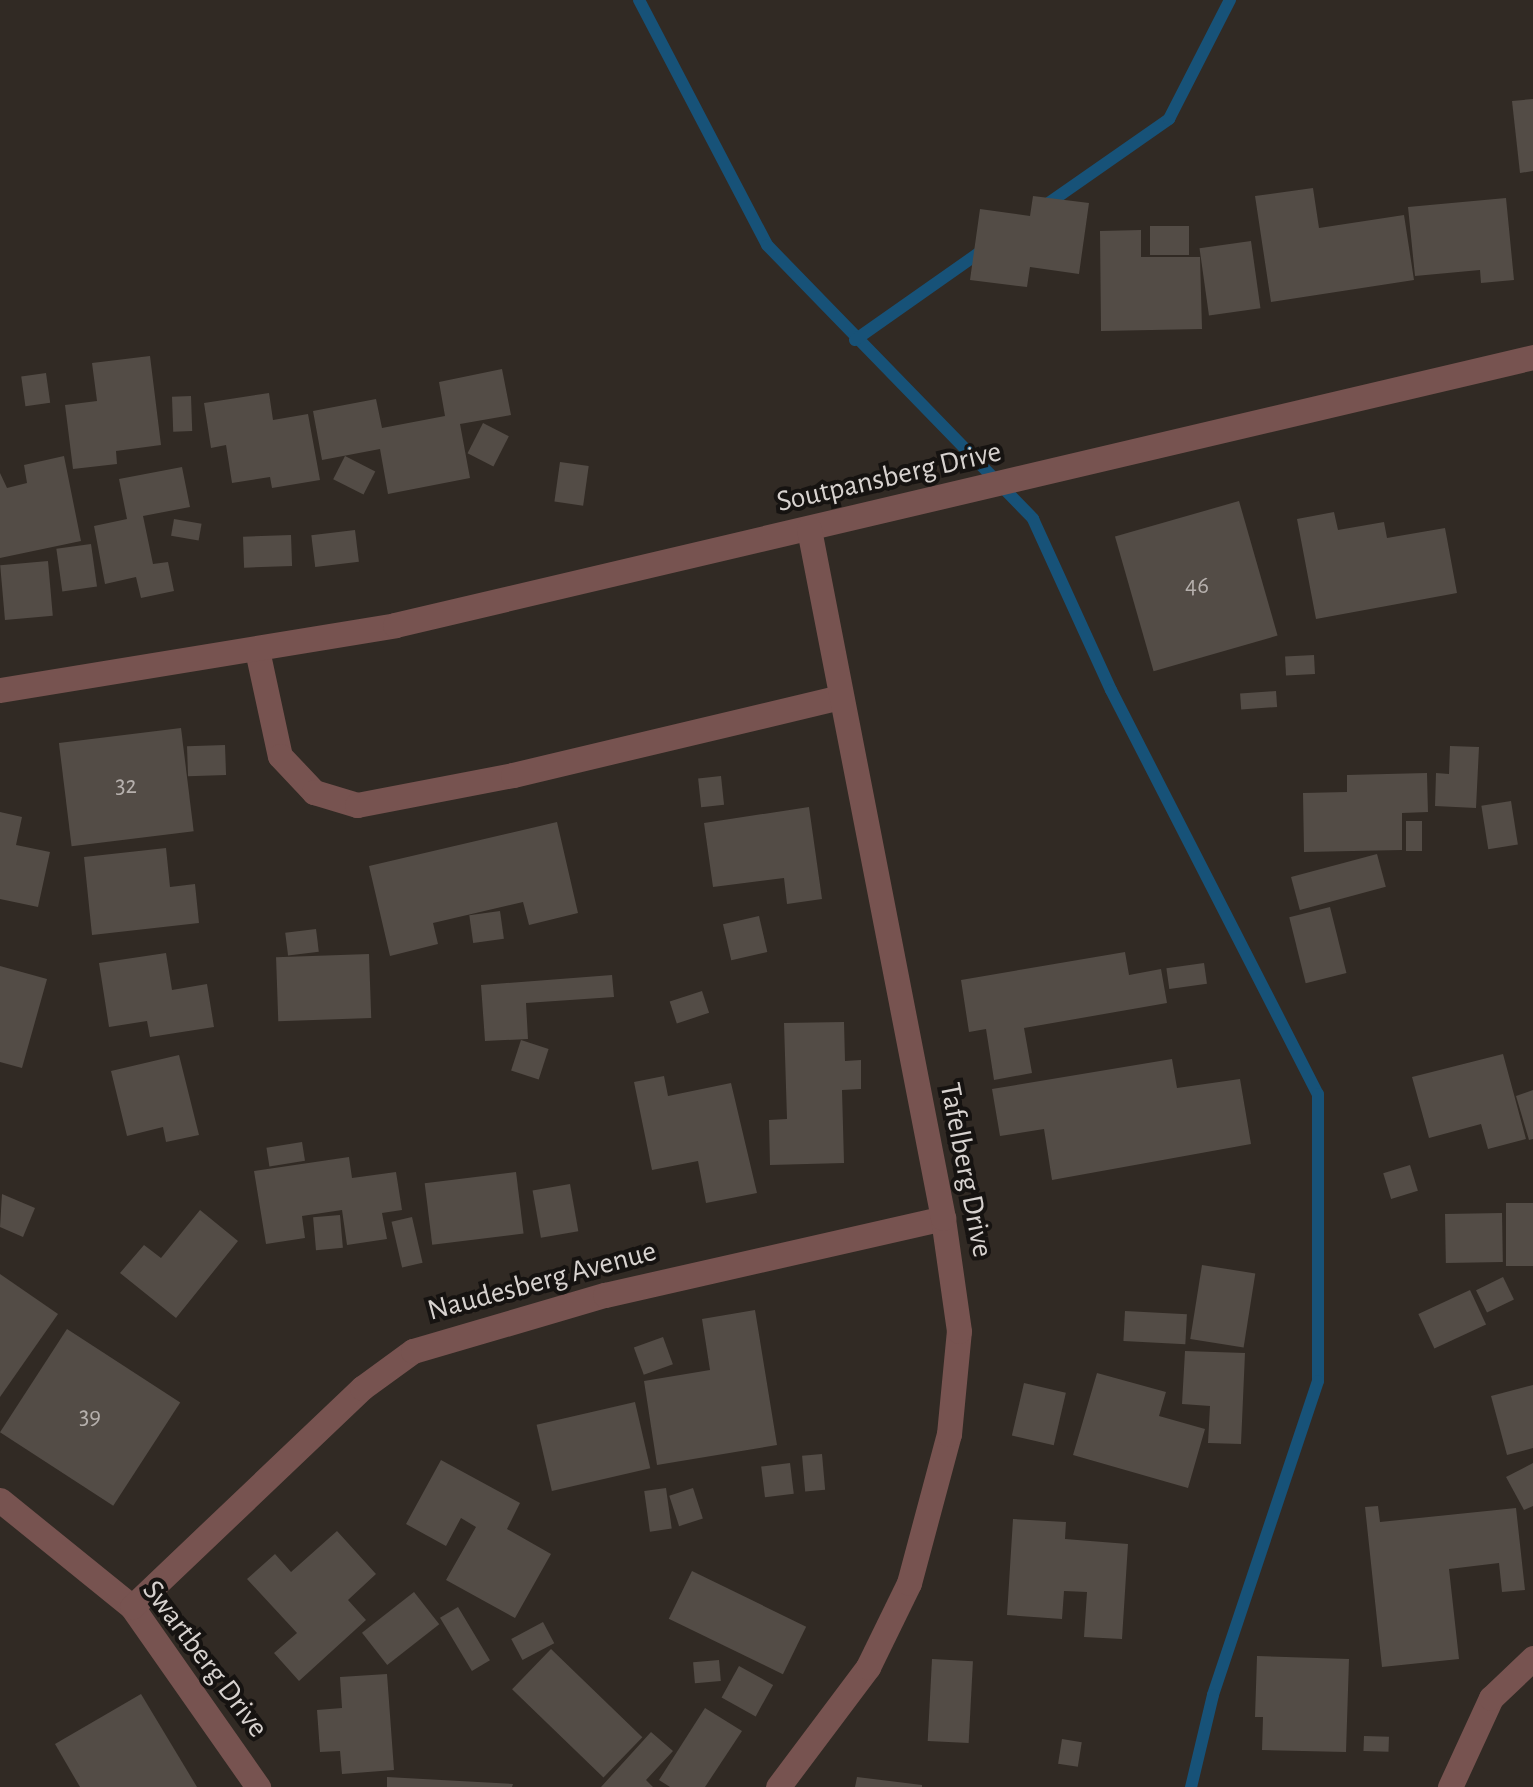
<!DOCTYPE html>
<html>
<head>
<meta charset="utf-8">
<style>
	body { margin:0 }
	#map { position:relative; width:1533px; height:1787px; overflow:hidden; background:#312a24; font-family:"Alegreya Sans",sans-serif }
	div>[style] { position:absolute }
	.stream>* { height:12px; margin:-6px; padding:0 6px; transform-origin:6px; border-radius:6px; background:#175278 }
	.building>* { inset:0; background:#534c46; transform-origin:0 0 }
	.minor>* { height:25px; margin:-12.5px; padding:0 12.5px; transform-origin:12.5px; border-radius:12.5px; background:#775350 }
	span { translate:-50% -50%; white-space:nowrap; text-align:center; line-height:1.15; -webkit-text-stroke:8px #161311; paint-order:stroke }
	.number-label { font-size:25px; color:#b6b0ad }
	.number-label span { -webkit-text-stroke-width:0 }
	.street-label { font-size:30px; color:#d7d2cf }
</style>
</head>
<body>
<div id="map">
	<div class="stream">
		<i style="left:639px;top:0;width:276px;rotate:62.4deg"></i>
		<i style="left:767px;top:245px;width:382px;rotate:45.8deg"></i>
		<i style="left:1033px;top:519px;width:188px;rotate:65.5deg"></i>
		<i style="left:1111px;top:690px;width:454px;rotate:62.9deg"></i>
		<i style="left:1318px;top:1094px;width:287px;rotate:90deg"></i>
		<i style="left:1318px;top:1381px;width:331px;rotate:108.5deg"></i>
		<i style="left:1213px;top:1695px;width:95px;rotate:103.4deg"></i>
		<i style="left:1043px;top:207px;width:154px;rotate:-34.9deg"></i>
		<i style="left:1169px;top:119px;width:134px;rotate:-62.9deg"></i>
		<i style="left:855px;top:340px;width:160px;rotate:-35.1deg"></i>
	</div>
	<div class="building">
		<i style="clip-path:polygon(1533px 99px,1533px 171px,1520px 173px,1512px 101px)"></i>
		<i style="clip-path:polygon(1313px 188px,1319px 228px,1404px 215px,1414px 280px,1271px 302px,1255px 196px)"></i>
		<i style="clip-path:polygon(1033px 196px,1089px 203px,1079px 274px,1030px 267px,1027px 287px,970px 280px,980px 209px,1030px 216px)"></i>
		<i style="clip-path:polygon(1506px 198px,1514px 280px,1481px 283px,1480px 270px,1415px 276px,1408px 207px)"></i>
		<i style="left:1150px;top:226px;width:39px;height:29px"></i>
		<i style="clip-path:polygon(1141px 230px,1141px 257px,1200px 257px,1202px 329px,1101px 331px,1100px 231px)"></i>
		<i style="left:1251px;top:241px;width:68px;height:52px;rotate:82deg"></i>
		<i style="clip-path:polygon(150px 356px,161px 445px,116px 451px,117px 464px,73px 469px,65px 405px,97px 401px,92px 363px)"></i>
		<i style="clip-path:polygon(502px 369px,511px 415px,460px 424px,470px 478px,388px 494px,380px 449px,322px 460px,313px 411px,376px 399px,382px 428px,445px 416px,439px 382px)"></i>
		<i style="left:46px;top:373px;width:30px;height:25px;rotate:82deg"></i>
		<i style="clip-path:polygon(269px 393px,273px 420px,308px 414px,320px 480px,272px 488px,270px 477px,232px 483px,226px 445px,211px 448px,204px 403px)"></i>
		<i style="left:191px;top:396px;width:35px;height:19px;rotate:88deg"></i>
		<i style="left:483px;top:423px;width:29px;height:34px;rotate:27deg"></i>
		<i style="clip-path:polygon(64px 456px,81px 541px,0 558px,0 473px,7px 488px,27px 483px,24px 465px)"></i>
		<i style="left:345px;top:456px;width:34px;height:26px;rotate:27deg"></i>
		<i style="left:560px;top:462px;width:29px;height:40px;rotate:8deg"></i>
		<i style="clip-path:polygon(182px 467px,190px 507px,143px 516px,153px 564px,168px 562px,174px 591px,141px 598px,136px 577px,105px 584px,94px 526px,127px 519px,119px 479px)"></i>
		<i style="left:1239px;top:501px;width:140px;height:129px;rotate:74deg"></i>
		<i style="clip-path:polygon(1334px 512px,1338px 530px,1384px 522px,1387px 538px,1445px 528px,1457px 593px,1316px 619px,1297px 519px)"></i>
		<i style="left:174px;top:519px;width:28px;height:17px;rotate:10deg"></i>
		<i style="left:355px;top:530px;width:32px;height:44px;rotate:83deg"></i>
		<i style="left:291px;top:535px;width:31px;height:48px;rotate:88deg"></i>
		<i style="left:91px;top:544px;width:43px;height:35px;rotate:82deg"></i>
		<i style="left:48px;top:561px;width:55px;height:48px;rotate:85deg"></i>
		<i style="left:1314px;top:655px;width:19px;height:29px;rotate:87deg"></i>
		<i style="left:1276px;top:691px;width:16px;height:36px;rotate:86deg"></i>
		<i style="left:181px;top:728px;width:104px;height:123px;rotate:83deg"></i>
		<i style="left:225px;top:745px;width:30px;height:38px;rotate:88deg"></i>
		<i style="clip-path:polygon(1450px 746px,1479px 747px,1476px 808px,1435px 806px,1436px 773px,1449px 774px)"></i>
		<i style="clip-path:polygon(1427px 773px,1428px 812px,1402px 813px,1402px 850px,1304px 852px,1303px 793px,1347px 792px,1347px 775px)"></i>
		<i style="left:721px;top:776px;width:29px;height:23px;rotate:84deg"></i>
		<i style="left:1511px;top:801px;width:44px;height:30px;rotate:81deg"></i>
		<i style="clip-path:polygon(809px 807px,822px 899px,787px 904px,784px 878px,713px 887px,704px 823px)"></i>
		<i style="clip-path:polygon(0 812px,22px 817px,16px 845px,50px 852px,38px 907px,0 899px)"></i>
		<i style="left:1406px;top:821px;width:16px;height:30px"></i>
		<i style="clip-path:polygon(557px 822px,578px 913px,529px 925px,523px 902px,433px 923px,438px 944px,390px 956px,369px 866px)"></i>
		<i style="clip-path:polygon(166px 848px,170px 887px,195px 884px,199px 923px,92px 935px,84px 857px)"></i>
		<i style="left:1377px;top:854px;width:34px;height:89px;rotate:75deg"></i>
		<i style="left:1330px;top:907px;width:68px;height:42px;rotate:76deg"></i>
		<i style="left:500px;top:911px;width:28px;height:31px;rotate:82deg"></i>
		<i style="left:759px;top:916px;width:37px;height:37px;rotate:77deg"></i>
		<i style="left:316px;top:929px;width:23px;height:31px;rotate:83deg"></i>
		<i style="clip-path:polygon(1125px 952px,1129px 975px,1161px 969px,1167px 1003px,1024px 1028px,1032px 1073px,994px 1080px,986px 1029px,969px 1032px,961px 980px)"></i>
		<i style="clip-path:polygon(166px 953px,172px 990px,207px 984px,214px 1027px,150px 1037px,147px 1021px,109px 1027px,99px 963px)"></i>
		<i style="left:369px;top:954px;width:64px;height:93px;rotate:88deg"></i>
		<i style="left:1204px;top:963px;width:21px;height:38px;rotate:82deg"></i>
		<i style="clip-path:polygon(0 966px,47px 979px,22px 1068px,0 1062px)"></i>
		<i style="clip-path:polygon(612px 975px,614px 997px,526px 1003px,528px 1039px,485px 1041px,481px 985px)"></i>
		<i style="left:702px;top:991px;width:23px;height:34px;rotate:72deg"></i>
		<i style="clip-path:polygon(844px 1022px,845px 1061px,861px 1060px,861px 1089px,842px 1090px,844px 1163px,770px 1165px,769px 1120px,787px 1119px,784px 1023px)"></i>
		<i style="left:521px;top:1040px;width:29px;height:32px;rotate:18deg"></i>
		<i style="clip-path:polygon(1503px 1054px,1526px 1139px,1488px 1149px,1481px 1124px,1429px 1138px,1412px 1077px)"></i>
		<i style="clip-path:polygon(179px 1055px,199px 1135px,166px 1142px,163px 1127px,127px 1136px,111px 1071px)"></i>
		<i style="clip-path:polygon(1172px 1059px,1177px 1088px,1240px 1079px,1251px 1144px,1052px 1180px,1044px 1129px,1000px 1136px,992px 1089px)"></i>
		<i style="clip-path:polygon(664px 1076px,668px 1096px,731px 1083px,757px 1193px,706px 1203px,698px 1161px,652px 1170px,634px 1082px)"></i>
		<i style="clip-path:polygon(1533px 1090px,1533px 1139px,1529px 1140px,1516px 1096px)"></i>
		<i style="left:302px;top:1142px;width:19px;height:36px;rotate:81deg"></i>
		<i style="clip-path:polygon(349px 1157px,352px 1178px,396px 1172px,402px 1210px,382px 1213px,387px 1239px,347px 1245px,342px 1210px,302px 1216px,305px 1238px,266px 1244px,254px 1171px)"></i>
		<i style="left:1410px;top:1165px;width:27px;height:28px;rotate:73deg"></i>
		<i style="left:516px;top:1172px;width:62px;height:92px;rotate:83deg"></i>
		<i style="left:570px;top:1184px;width:48px;height:38px;rotate:80deg"></i>
		<i style="clip-path:polygon(2px 1194px,35px 1208px,23px 1237px,0 1227px)"></i>
		<i style="left:1533px;top:1203px;width:63px;height:27px;rotate:90deg"></i>
		<i style="clip-path:polygon(200px 1210px,238px 1241px,176px 1318px,120px 1273px,144px 1245px,161px 1258px)"></i>
		<i style="left:1502px;top:1213px;width:49px;height:57px;rotate:89deg"></i>
		<i style="left:340px;top:1215px;width:33px;height:27px;rotate:85deg"></i>
		<i style="left:412px;top:1217px;width:47px;height:21px;rotate:77deg"></i>
		<i style="left:1202px;top:1265px;width:54px;height:75px;rotate:9deg"></i>
		<i style="clip-path:polygon(0 1274px,58px 1314px,0 1397px)"></i>
		<i style="left:1503px;top:1277px;width:25px;height:30px;rotate:64deg"></i>
		<i style="left:1470px;top:1290px;width:38px;height:57px;rotate:65deg"></i>
		<i style="clip-path:polygon(755px 1310px,777px 1445px,657px 1465px,644px 1381px,710px 1370px,702px 1319px)"></i>
		<i style="left:1125px;top:1311px;width:62px;height:30px;rotate:3deg"></i>
		<i style="left:67px;top:1329px;width:135px;height:123px;rotate:33deg"></i>
		<i style="left:663px;top:1337px;width:29px;height:31px;rotate:70deg"></i>
		<i style="clip-path:polygon(1185px 1351px,1245px 1353px,1241px 1444px,1208px 1443px,1210px 1406px,1182px 1404px)"></i>
		<i style="clip-path:polygon(1097px 1373px,1166px 1392px,1159px 1416px,1205px 1429px,1188px 1488px,1073px 1455px)"></i>
		<i style="left:1024px;top:1383px;width:43px;height:54px;rotate:13deg"></i>
		<i style="clip-path:polygon(1533px 1385px,1533px 1448px,1507px 1455px,1491px 1396px)"></i>
		<i style="left:635px;top:1402px;width:68px;height:101px;rotate:77deg"></i>
		<i style="left:822px;top:1454px;width:36px;height:20px;rotate:85deg"></i>
		<i style="clip-path:polygon(441px 1460px,520px 1503px,507px 1529px,551px 1554px,515px 1618px,446px 1580px,476px 1527px,461px 1518px,446px 1546px,406px 1524px)"></i>
		<i style="left:790px;top:1463px;width:31px;height:29px;rotate:83deg"></i>
		<i style="clip-path:polygon(1533px 1463px,1533px 1506px,1524px 1510px,1506px 1477px)"></i>
		<i style="left:666px;top:1488px;width:41px;height:22px;rotate:82deg"></i>
		<i style="left:693px;top:1488px;width:32px;height:25px;rotate:72deg"></i>
		<i style="clip-path:polygon(1378px 1506px,1380px 1522px,1516px 1508px,1525px 1590px,1502px 1592px,1499px 1563px,1449px 1569px,1459px 1659px,1382px 1667px,1365px 1507px)"></i>
		<i style="clip-path:polygon(1013px 1519px,1066px 1522px,1065px 1539px,1128px 1544px,1122px 1639px,1084px 1637px,1087px 1592px,1064px 1591px,1062px 1619px,1007px 1615px)"></i>
		<i style="clip-path:polygon(337px 1531px,376px 1574px,348px 1600px,366px 1620px,299px 1681px,274px 1653px,297px 1633px,247px 1579px,275px 1554px,291px 1572px)"></i>
		<i style="left:692px;top:1571px;width:127px;height:53px;rotate:26deg"></i>
		<i style="left:414px;top:1592px;width:41px;height:66px;rotate:52deg"></i>
		<i style="left:458px;top:1607px;width:62px;height:21px;rotate:59deg"></i>
		<i style="left:543px;top:1622px;width:24px;height:36px;rotate:62deg"></i>
		<i style="left:551px;top:1649px;width:127px;height:56px;rotate:44deg"></i>
		<i style="clip-path:polygon(1257px 1656px,1349px 1659px,1346px 1752px,1262px 1750px,1263px 1717px,1255px 1717px)"></i>
		<i style="left:932px;top:1659px;width:41px;height:82px;rotate:3deg"></i>
		<i style="left:719px;top:1660px;width:21px;height:26px;rotate:85deg"></i>
		<i style="left:739px;top:1666px;width:39px;height:36px;rotate:29deg"></i>
		<i style="clip-path:polygon(387px 1674px,394px 1770px,342px 1774px,340px 1751px,320px 1752px,317px 1710px,342px 1708px,340px 1677px)"></i>
		<i style="clip-path:polygon(141px 1694px,197px 1787px,80px 1787px,55px 1744px)"></i>
		<i style="clip-path:polygon(705px 1708px,742px 1731px,705px 1787px,670px 1787px,659px 1780px)"></i>
		<i style="clip-path:polygon(651px 1732px,673px 1751px,646px 1780px,653px 1787px,601px 1787px)"></i>
		<i style="left:1364px;top:1736px;width:25px;height:15px;rotate:2deg"></i>
		<i style="left:1062px;top:1739px;width:20px;height:25px;rotate:9deg"></i>
		<i style="clip-path:polygon(387px 1777px,513px 1784px,512px 1787px,387px 1787px)"></i>
		<i style="clip-path:polygon(857px 1777px,922px 1785px,922px 1787px,855px 1787px)"></i>
	</div>
	<div class="minor">
		<i style="left:257px;top:650px;width:108px;rotate:77.8deg"></i>
		<i style="left:280px;top:756px;width:50px;rotate:46.6deg"></i>
		<i style="left:314px;top:792px;width:45px;rotate:16.8deg"></i>
		<i style="left:357px;top:805px;width:159px;rotate:-10.9deg"></i>
		<i style="left:513px;top:775px;width:337px;rotate:-13.4deg"></i>
		<i style="left:0;top:690px;width:400px;rotate:-9.3deg"></i>
		<i style="left:395px;top:625px;width:1169px;rotate:-13.25deg"></i>
		<i style="left:0;top:1500px;width:170px;rotate:39deg"></i>
		<i style="left:132px;top:1607px;width:220px;rotate:55deg"></i>
		<i style="left:132px;top:1607px;width:318px;rotate:-43.6deg"></i>
		<i style="left:362px;top:1388px;width:63px;rotate:-36deg"></i>
		<i style="left:413px;top:1351px;width:200px;rotate:-16.3deg"></i>
		<i style="left:605px;top:1295px;width:347px;rotate:-12.8deg"></i>
		<i style="left:778px;top:1787px;width:150px;rotate:-53.1deg"></i>
		<i style="left:868px;top:1667px;width:93px;rotate:-64deg"></i>
		<i style="left:909px;top:1583px;width:154px;rotate:-75deg"></i>
		<i style="left:949px;top:1434px;width:103px;rotate:-84.5deg"></i>
		<i style="left:959px;top:1331px;width:114px;rotate:-98.1deg"></i>
		<i style="left:943px;top:1218px;width:702px;rotate:-101.01deg"></i>
		<i style="left:1450px;top:1787px;width:98px;rotate:-65.3deg"></i>
		<i style="left:1491px;top:1698px;width:58px;rotate:-43.6deg"></i>
	</div>
	<div class="number-label">
		<span style="left:1197px;top:586px">46</span>
		<span style="left:126px;top:786px">32</span>
		<span style="left:90px;top:1417px">39</span>
	</div>
	<div class="street-label">
		<span style="left:889px;top:477px;rotate:-13deg">Soutpansberg Drive</span>
		<span style="left:966px;top:1170px;rotate:79deg">Tafelberg Drive</span>
		<span style="left:542px;top:1281px;rotate:-15deg">Naudesberg Avenue</span>
		<span style="left:205px;top:1659px;rotate:53deg">Swartberg Drive</span>
	</div>
</div>
</body>
</html>
